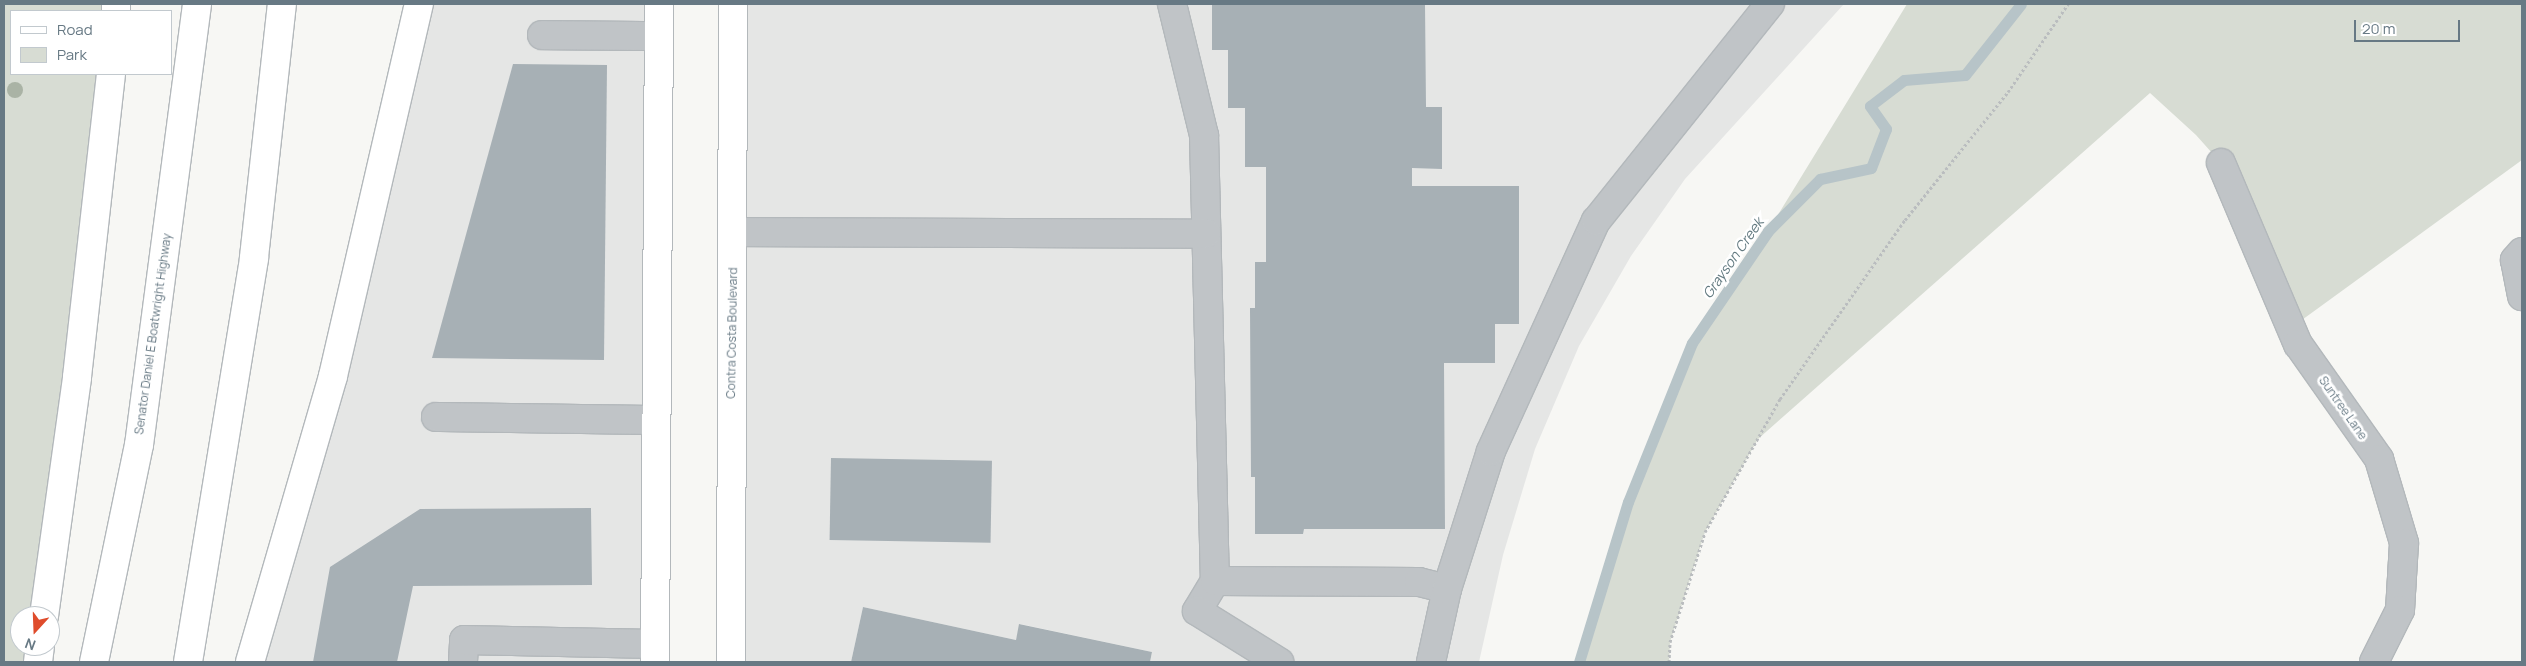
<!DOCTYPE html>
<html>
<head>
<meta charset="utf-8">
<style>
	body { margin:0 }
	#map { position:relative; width:2526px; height:666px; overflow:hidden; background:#f7f7f4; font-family:Manrope,sans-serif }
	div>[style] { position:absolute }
	.built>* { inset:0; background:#e5e6e5 }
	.green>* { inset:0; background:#d7dcd3 }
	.stream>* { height:11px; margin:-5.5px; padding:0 5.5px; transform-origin:5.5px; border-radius:5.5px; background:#b7c4c8 }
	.building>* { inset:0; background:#a7b0b5; transform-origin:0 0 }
	.path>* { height:3px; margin-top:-1.5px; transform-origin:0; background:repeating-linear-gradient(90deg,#babdbf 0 2.5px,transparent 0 5px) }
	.roads { filter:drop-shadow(1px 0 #b3b8bb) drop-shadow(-1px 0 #b3b8bb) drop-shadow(0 1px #b3b8bb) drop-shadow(0 -1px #b3b8bb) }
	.minor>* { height:28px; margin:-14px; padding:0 14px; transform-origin:14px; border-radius:14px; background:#c0c4c7 }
	.major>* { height:28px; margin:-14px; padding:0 14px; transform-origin:14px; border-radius:14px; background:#fff }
	.highway>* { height:28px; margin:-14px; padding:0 14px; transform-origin:14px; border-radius:14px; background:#fff }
	.trees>* { width:16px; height:16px; margin:-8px; border-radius:50%; background:#aab3a5 }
	span { translate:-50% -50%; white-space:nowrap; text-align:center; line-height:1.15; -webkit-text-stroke:5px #fff; paint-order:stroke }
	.street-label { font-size:12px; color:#677984 }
	.water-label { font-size:14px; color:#637a80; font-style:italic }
	.frame { position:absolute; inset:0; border:5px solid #677984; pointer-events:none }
	.legend { position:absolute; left:10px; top:10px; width:162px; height:65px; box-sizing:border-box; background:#fff; border:1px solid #c2c9ce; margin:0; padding:6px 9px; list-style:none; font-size:15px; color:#677984 }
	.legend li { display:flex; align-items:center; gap:10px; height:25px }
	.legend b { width:25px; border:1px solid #c2c9ce }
	.north { position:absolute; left:10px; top:606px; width:50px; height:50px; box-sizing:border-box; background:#fff; border:1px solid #c2c9ce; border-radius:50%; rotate:200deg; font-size:14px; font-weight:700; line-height:20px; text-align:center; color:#677984 }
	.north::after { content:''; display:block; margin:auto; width:18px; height:22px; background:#df4c2c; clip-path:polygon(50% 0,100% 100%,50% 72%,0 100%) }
	.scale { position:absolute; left:2354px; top:20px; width:106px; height:22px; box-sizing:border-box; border:2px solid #677984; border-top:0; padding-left:6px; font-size:15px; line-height:18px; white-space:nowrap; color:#677984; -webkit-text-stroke:4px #fff; paint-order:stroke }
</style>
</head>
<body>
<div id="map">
	<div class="built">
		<i style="clip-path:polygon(419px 4px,659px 4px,655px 662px,250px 662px)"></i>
		<i style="clip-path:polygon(733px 4px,1844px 4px,1685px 179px,1631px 256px,1579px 346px,1535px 449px,1503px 555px,1479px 662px,1150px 662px,1152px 652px,1020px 624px,1016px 640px,863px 607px,851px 662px,730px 662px)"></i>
	</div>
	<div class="green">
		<i style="clip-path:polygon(4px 4px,116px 4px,116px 11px,11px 11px,11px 74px,111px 74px,44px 616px,20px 616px,20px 646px,40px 646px,38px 662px,4px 662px)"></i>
		<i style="clip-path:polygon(1907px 4px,2522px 4px,2522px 160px,2295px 325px,2221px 163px,2196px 135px,2150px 93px,1758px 439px,1705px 532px,1670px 642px,1669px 662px,1579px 662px,1628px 502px,1692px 343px,1768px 231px)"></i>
	</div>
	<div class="stream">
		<i style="left:1579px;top:662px;width:167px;rotate:-73deg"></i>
		<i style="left:1628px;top:502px;width:171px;rotate:-68.1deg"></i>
		<i style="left:1692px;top:343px;width:135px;rotate:-55.8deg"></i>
		<i style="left:1768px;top:231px;width:74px;rotate:-45deg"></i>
		<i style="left:1820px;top:179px;width:52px;rotate:-12.2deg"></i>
		<i style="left:1871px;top:168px;width:42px;rotate:-69deg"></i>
		<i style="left:1886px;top:129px;width:28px;rotate:-125deg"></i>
		<i style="left:1870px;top:106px;width:43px;rotate:-37.4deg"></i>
		<i style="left:1904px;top:80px;width:61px;rotate:-4.7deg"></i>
		<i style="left:1965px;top:75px;width:90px;rotate:-51.7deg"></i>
	</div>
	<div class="building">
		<i style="clip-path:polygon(1212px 4px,1425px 4px,1426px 107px,1442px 107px,1442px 169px,1412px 168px,1412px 186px,1519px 186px,1519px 324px,1495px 324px,1495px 363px,1444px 363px,1445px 529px,1304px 529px,1303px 534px,1255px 534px,1255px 477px,1251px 477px,1250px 308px,1255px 308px,1255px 262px,1266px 262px,1266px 167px,1245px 167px,1245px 108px,1228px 108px,1228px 50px,1212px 50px)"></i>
		<i style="clip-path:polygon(513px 64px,607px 65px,604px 360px,432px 358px)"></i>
		<i style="left:831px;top:458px;width:161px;height:82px;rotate:1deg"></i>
		<i style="clip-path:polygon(591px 508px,592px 585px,413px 586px,397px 662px,313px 662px,330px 567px,420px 509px)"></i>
		<i style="clip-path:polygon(863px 607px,1016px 640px,1019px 624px,1152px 652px,1150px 662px,851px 662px)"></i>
	</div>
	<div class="path">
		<i style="left:1669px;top:662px;width:20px;rotate:-87deg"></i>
		<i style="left:1670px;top:642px;width:115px;rotate:-72.3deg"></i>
		<i style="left:1705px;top:532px;width:153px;rotate:-60.6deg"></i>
		<i style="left:1780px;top:399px;width:218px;rotate:-55.1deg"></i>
		<i style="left:1905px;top:220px;width:164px;rotate:-51.2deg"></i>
		<i style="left:2008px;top:92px;width:107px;rotate:-55.7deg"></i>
	</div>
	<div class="roads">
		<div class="minor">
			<i style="left:1172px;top:4px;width:135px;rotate:76.3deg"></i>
			<i style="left:1204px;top:135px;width:446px;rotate:88.6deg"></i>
			<i style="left:1215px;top:581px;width:35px;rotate:121deg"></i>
			<i style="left:1197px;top:611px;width:97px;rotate:31.9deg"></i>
			<i style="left:542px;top:35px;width:116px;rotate:0.5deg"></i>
			<i style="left:2221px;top:163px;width:197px;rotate:67deg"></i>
			<i style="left:2298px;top:344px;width:141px;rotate:54.8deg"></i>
			<i style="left:2379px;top:459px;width:88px;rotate:73.4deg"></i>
			<i style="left:2404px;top:543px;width:67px;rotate:93.4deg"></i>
			<i style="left:2400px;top:610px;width:58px;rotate:116.6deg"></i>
			<i style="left:733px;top:232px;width:473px;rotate:0.2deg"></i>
			<i style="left:2522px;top:252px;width:11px;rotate:131deg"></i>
			<i style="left:2515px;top:260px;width:37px;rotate:79deg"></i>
			<i style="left:436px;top:417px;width:220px;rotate:0.8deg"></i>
			<i style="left:1215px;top:581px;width:204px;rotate:0.3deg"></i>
			<i style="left:1419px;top:582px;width:29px;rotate:14deg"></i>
			<i style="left:1447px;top:589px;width:75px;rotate:102.4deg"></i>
			<i style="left:1447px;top:589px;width:145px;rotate:-72.3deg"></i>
			<i style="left:1491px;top:451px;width:253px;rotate:-65.5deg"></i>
			<i style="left:1596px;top:221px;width:278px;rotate:-51.3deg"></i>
			<i style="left:463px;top:662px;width:22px;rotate:-87deg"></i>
			<i style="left:464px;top:640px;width:191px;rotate:1.2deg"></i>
		</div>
		<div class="major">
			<i style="left:655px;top:662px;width:658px;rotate:-89.65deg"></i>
			<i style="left:731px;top:662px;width:658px;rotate:-89.83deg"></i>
		</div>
		<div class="highway">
			<i style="left:116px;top:11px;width:7px;rotate:-90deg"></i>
			<i style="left:44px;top:616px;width:241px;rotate:-82.1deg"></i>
			<i style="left:77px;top:377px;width:305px;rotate:-83.6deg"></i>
			<i style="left:38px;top:662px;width:16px;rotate:-83deg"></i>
			<i style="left:94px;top:662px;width:222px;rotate:-78.3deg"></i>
			<i style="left:139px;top:445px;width:445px;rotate:-82.5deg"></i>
			<i style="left:188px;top:662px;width:410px;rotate:-80.7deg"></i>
			<i style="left:254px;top:257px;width:255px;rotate:-83.7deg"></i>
			<i style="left:250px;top:662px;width:298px;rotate:-73.8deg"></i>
			<i style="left:333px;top:376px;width:382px;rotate:-77deg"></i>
		</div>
	</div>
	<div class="trees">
		<i style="left:15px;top:90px"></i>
	</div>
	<div class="street-label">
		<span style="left:732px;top:333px;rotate:-89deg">Contra Costa Boulevard</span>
		<span style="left:153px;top:334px;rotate:-82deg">Senator Daniel E Boatwright Highway</span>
		<span style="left:2343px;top:408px;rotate:55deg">Suntree Lane</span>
	</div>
	<div class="water-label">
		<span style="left:1733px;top:258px;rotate:-55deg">Grayson Creek</span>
	</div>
	<div class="frame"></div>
	<ul class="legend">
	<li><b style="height:6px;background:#fff"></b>Road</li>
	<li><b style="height:14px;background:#d7dcd3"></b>Park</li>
	</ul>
	<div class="north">N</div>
	<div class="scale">20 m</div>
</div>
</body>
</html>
